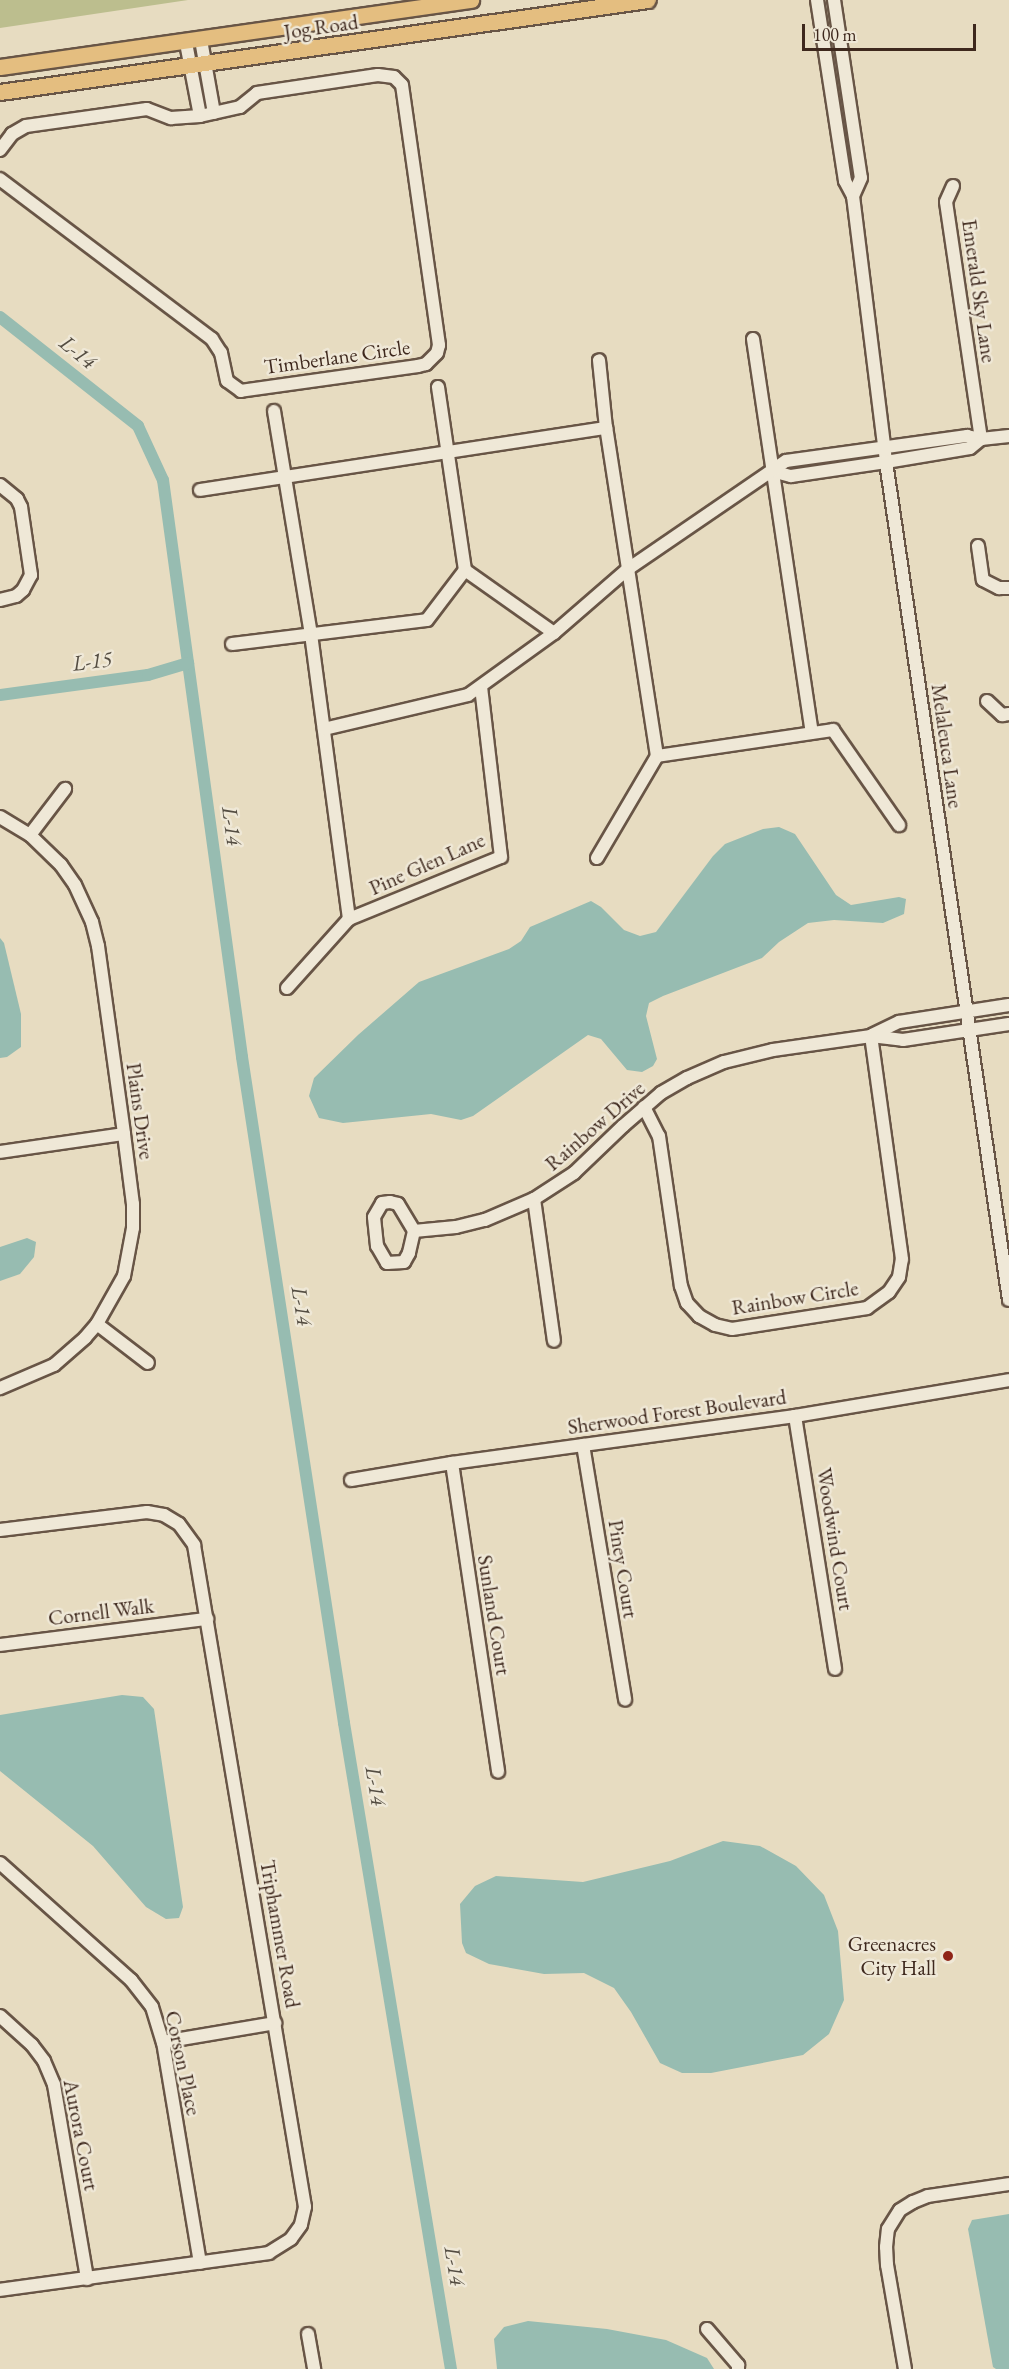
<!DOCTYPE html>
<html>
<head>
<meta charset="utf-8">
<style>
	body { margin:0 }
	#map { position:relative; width:1009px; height:2369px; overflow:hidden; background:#e7dcc1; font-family:"EB Garamond",serif }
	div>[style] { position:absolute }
	.green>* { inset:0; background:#bcbe8e }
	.water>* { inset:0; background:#97bcb1 }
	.canal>* { height:12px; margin:-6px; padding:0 6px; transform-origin:6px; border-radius:6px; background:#97bcb1 }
	.roads { filter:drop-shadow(2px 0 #685546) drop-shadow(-2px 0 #685546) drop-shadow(0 2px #685546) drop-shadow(0 -2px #685546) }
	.minor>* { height:12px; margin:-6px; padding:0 6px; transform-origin:6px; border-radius:6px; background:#efe8d7 }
	.major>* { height:15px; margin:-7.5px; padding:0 7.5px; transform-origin:7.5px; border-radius:7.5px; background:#e4be80 }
	.dots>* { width:16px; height:16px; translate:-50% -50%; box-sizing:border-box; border:3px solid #efe8d7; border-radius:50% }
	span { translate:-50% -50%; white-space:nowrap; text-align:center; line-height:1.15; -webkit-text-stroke:5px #efe8d7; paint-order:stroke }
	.street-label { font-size:21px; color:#3e281d }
	.poi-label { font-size:21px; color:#3e281d }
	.right { translate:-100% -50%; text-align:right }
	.water-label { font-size:22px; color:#544d42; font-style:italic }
	.scale { position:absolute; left:802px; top:24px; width:174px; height:27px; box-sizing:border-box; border:3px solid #3e281d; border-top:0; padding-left:8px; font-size:18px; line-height:21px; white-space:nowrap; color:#3e281d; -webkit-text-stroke:4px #efe8d7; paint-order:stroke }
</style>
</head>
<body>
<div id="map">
	<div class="green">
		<i style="clip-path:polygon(0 0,188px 0,0 28px)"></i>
	</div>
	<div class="water">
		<i style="clip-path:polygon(779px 827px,795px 834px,836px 895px,851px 905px,899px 897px,906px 899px,904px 914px,883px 923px,834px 920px,808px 923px,779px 942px,762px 958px,663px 996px,649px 1003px,646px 1016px,657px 1059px,653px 1066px,642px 1072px,627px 1070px,601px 1039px,588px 1035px,473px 1116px,461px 1120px,431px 1114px,343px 1123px,319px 1118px,309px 1096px,314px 1078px,358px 1035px,419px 982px,509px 949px,521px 941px,530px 927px,591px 901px,601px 907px,624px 930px,640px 936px,656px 932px,713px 856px,725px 844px,763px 829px)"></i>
		<i style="clip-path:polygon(0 938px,4px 943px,21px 1014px,21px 1047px,7px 1057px,0 1058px)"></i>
		<i style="clip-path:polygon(27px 1238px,36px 1242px,34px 1257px,20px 1274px,0 1281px,0 1247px)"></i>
		<i style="clip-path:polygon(122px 1695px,143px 1697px,154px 1709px,183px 1907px,179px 1918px,166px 1919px,146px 1907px,93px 1846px,0 1771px,0 1715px)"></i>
		<i style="clip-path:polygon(723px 1841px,760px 1846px,796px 1866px,824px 1895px,838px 1931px,844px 2000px,829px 2034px,803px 2055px,711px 2073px,682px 2073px,660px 2063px,631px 2012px,614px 1988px,584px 1973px,544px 1974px,489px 1964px,466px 1953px,462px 1943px,460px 1904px,475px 1886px,496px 1876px,583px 1882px,670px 1861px)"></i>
		<i style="clip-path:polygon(1009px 2214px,1009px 2369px,996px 2369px,993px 2367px,968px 2229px,972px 2220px)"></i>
		<i style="clip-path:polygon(528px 2321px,607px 2329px,666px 2340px,707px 2358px,714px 2369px,497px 2369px,494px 2339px,504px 2327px)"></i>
	</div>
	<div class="canal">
		<i style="left:0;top:317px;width:176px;rotate:38.3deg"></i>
		<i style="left:138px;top:426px;width:60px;rotate:65.2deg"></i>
		<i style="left:163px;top:480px;width:582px;rotate:82.2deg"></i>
		<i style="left:242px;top:1057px;width:674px;rotate:81.29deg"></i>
		<i style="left:344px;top:1723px;width:655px;rotate:80.6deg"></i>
		<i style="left:0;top:695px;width:149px;rotate:-7.7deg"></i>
		<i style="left:148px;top:675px;width:42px;rotate:-16.7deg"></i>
	</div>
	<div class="roads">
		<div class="minor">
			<i style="left:817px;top:0;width:183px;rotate:81.2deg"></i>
			<i style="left:845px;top:181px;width:17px;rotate:62deg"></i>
			<i style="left:853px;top:196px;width:268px;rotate:82.9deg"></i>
			<i style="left:886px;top:462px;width:847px;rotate:81.65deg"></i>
			<i style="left:834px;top:0;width:180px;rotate:81.4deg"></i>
			<i style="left:861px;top:178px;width:20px;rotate:114deg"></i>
			<i style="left:201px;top:40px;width:74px;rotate:79.9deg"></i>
			<i style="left:186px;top:43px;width:74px;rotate:79.1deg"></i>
			<i style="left:0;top:150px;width:20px;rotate:-53deg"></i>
			<i style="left:12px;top:134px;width:16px;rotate:-30deg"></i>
			<i style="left:26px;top:126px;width:122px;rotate:-8deg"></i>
			<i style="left:147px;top:109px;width:26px;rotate:21deg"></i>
			<i style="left:171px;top:118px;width:29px;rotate:-4deg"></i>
			<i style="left:200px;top:116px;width:41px;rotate:-12.7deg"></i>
			<i style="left:240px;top:107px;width:22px;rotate:-39deg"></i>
			<i style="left:257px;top:93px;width:122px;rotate:-8.5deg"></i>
			<i style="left:378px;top:75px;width:16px;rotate:7deg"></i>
			<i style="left:394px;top:77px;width:11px;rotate:45deg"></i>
			<i style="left:402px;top:85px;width:263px;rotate:81.9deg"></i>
			<i style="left:439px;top:345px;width:8px;rotate:104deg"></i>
			<i style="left:437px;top:353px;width:16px;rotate:135deg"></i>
			<i style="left:426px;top:364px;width:8px;rotate:166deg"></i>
			<i style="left:418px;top:366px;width:179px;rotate:172deg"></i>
			<i style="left:241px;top:391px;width:17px;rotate:-144deg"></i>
			<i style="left:227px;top:381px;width:29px;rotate:-102deg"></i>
			<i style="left:221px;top:353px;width:17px;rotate:-123deg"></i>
			<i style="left:212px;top:339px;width:266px;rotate:-143deg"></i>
			<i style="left:953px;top:186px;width:17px;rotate:114deg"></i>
			<i style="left:946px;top:202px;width:240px;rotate:81.6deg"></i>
			<i style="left:753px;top:339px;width:398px;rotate:81.5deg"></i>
			<i style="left:274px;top:411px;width:226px;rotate:80.6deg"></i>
			<i style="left:311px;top:634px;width:288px;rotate:82.4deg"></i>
			<i style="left:772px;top:471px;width:20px;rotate:15deg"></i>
			<i style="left:791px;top:476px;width:96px;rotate:-8.4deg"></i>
			<i style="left:886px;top:462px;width:85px;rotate:-9.5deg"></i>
			<i style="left:970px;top:448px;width:14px;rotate:-39deg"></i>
			<i style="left:0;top:485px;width:22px;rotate:39deg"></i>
			<i style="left:17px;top:499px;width:9px;rotate:63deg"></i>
			<i style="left:21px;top:507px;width:69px;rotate:81.6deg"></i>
			<i style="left:31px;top:575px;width:17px;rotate:118deg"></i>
			<i style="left:23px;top:590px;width:9px;rotate:139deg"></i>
			<i style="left:16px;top:596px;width:16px;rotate:166deg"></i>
			<i style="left:200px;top:490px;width:411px;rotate:-8.7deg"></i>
			<i style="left:978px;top:546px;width:34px;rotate:82deg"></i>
			<i style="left:983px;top:580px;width:18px;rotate:27deg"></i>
			<i style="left:999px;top:588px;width:10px"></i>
			<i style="left:465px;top:570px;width:109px;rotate:35.3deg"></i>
			<i style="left:232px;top:644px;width:196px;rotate:-7deg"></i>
			<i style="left:427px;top:620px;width:63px;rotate:-52.8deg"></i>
			<i style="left:465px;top:570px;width:185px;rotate:-98.4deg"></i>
			<i style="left:987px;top:701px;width:21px;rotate:43deg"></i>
			<i style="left:1002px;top:715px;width:7px;rotate:-8deg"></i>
			<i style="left:324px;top:729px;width:148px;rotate:-13.3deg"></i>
			<i style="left:468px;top:695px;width:106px;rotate:-35.8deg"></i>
			<i style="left:554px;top:633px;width:98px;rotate:-40.9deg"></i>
			<i style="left:628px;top:569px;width:191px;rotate:-34.4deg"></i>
			<i style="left:786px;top:461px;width:183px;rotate:-7.9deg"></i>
			<i style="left:967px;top:436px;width:14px;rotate:12deg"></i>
			<i style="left:981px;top:439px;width:28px;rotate:-6deg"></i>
			<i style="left:657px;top:756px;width:178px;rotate:-8.4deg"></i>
			<i style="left:833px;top:730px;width:116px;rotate:55.2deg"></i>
			<i style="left:0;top:817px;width:35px;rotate:31deg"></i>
			<i style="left:30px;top:835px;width:43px;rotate:44.1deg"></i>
			<i style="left:61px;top:865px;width:24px;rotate:55deg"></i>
			<i style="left:75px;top:885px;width:41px;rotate:65.3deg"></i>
			<i style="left:92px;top:922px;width:25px;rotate:76deg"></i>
			<i style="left:98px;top:946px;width:190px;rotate:82.1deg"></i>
			<i style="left:124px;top:1134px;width:71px;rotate:82.7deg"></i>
			<i style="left:133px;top:1204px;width:24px;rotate:90deg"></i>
			<i style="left:133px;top:1228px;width:49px;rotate:100.6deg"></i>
			<i style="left:124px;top:1276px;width:55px;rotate:119.4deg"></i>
			<i style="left:97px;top:1324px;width:18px;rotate:131deg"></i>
			<i style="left:85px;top:1338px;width:41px;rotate:138.9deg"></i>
			<i style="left:54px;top:1365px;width:59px;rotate:156.9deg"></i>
			<i style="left:30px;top:835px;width:58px;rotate:-52.7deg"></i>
			<i style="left:597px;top:858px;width:118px;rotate:-59.5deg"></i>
			<i style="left:657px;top:756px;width:332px;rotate:-98.8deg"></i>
			<i style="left:606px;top:428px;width:68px;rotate:-95.9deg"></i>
			<i style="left:287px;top:988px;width:93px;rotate:-48.1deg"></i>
			<i style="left:349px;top:919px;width:164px;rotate:-22.2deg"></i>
			<i style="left:501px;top:857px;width:171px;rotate:-96.7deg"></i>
			<i style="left:872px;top:1035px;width:30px;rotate:-26deg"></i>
			<i style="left:899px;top:1022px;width:111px;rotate:-8.8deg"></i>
			<i style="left:644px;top:1107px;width:33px;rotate:63deg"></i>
			<i style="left:659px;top:1136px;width:152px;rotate:81.7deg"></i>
			<i style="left:681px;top:1286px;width:18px;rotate:71deg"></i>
			<i style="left:687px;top:1303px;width:18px;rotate:47deg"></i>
			<i style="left:699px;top:1316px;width:18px;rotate:29deg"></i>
			<i style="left:715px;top:1325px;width:17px;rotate:13deg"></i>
			<i style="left:732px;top:1329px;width:137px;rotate:-8.8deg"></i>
			<i style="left:867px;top:1308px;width:27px;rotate:-36deg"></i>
			<i style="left:889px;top:1292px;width:18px;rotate:-56deg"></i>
			<i style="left:899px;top:1277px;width:18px;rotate:-81deg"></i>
			<i style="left:902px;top:1259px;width:225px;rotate:-97.9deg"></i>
			<i style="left:0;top:1152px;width:125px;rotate:-8.3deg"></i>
			<i style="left:534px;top:1199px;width:143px;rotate:82deg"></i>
			<i style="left:390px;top:1202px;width:8px;rotate:14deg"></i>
			<i style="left:398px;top:1204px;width:31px;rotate:59deg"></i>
			<i style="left:414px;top:1231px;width:23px;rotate:103deg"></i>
			<i style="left:409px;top:1253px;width:10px;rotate:119deg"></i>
			<i style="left:404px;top:1262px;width:17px;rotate:177deg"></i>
			<i style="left:387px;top:1263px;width:20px;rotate:-120deg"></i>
			<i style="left:377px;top:1246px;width:29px;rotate:-96deg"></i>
			<i style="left:374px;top:1217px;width:16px;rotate:-60deg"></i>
			<i style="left:382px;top:1203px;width:8px;rotate:-7deg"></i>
			<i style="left:414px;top:1231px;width:42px;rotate:-5.4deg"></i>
			<i style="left:456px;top:1227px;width:30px;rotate:-14deg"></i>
			<i style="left:485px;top:1220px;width:53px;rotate:-23.2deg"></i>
			<i style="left:534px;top:1199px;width:48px;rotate:-33deg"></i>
			<i style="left:574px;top:1173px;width:68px;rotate:-43.8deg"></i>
			<i style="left:623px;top:1126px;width:50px;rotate:-41deg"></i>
			<i style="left:661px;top:1093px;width:30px;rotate:-30deg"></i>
			<i style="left:687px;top:1078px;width:40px;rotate:-23.4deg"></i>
			<i style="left:724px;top:1062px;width:50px;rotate:-13.8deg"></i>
			<i style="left:773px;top:1050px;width:99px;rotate:-8.1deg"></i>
			<i style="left:871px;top:1036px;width:32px;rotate:7deg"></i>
			<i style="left:903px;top:1040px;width:107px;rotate:-8.6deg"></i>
			<i style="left:97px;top:1324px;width:64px;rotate:37.4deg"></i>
			<i style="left:795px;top:1416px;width:256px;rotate:81deg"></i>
			<i style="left:583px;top:1445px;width:258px;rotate:80.6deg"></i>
			<i style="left:452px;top:1463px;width:312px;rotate:81.5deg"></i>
			<i style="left:351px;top:1480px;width:102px;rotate:-9.6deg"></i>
			<i style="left:452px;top:1463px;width:346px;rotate:-7.8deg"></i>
			<i style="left:795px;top:1416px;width:217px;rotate:-9.5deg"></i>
			<i style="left:0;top:1530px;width:148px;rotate:-7deg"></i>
			<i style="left:147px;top:1512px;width:17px;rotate:10deg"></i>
			<i style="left:164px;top:1515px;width:17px;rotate:31deg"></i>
			<i style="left:179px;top:1524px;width:26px;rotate:54deg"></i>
			<i style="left:194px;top:1545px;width:671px;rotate:80.48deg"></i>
			<i style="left:305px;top:2207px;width:18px;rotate:103deg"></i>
			<i style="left:301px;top:2225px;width:17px;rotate:126deg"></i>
			<i style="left:291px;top:2239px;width:26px;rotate:148deg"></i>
			<i style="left:269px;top:2253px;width:272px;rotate:172.2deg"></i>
			<i style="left:0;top:1645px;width:209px;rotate:-7.2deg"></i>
			<i style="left:0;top:1863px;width:176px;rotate:41.8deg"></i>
			<i style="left:131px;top:1980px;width:34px;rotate:52deg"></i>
			<i style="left:152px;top:2007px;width:37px;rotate:73deg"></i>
			<i style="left:163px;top:2042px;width:224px;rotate:80.5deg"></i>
			<i style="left:0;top:2016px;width:43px;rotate:42.2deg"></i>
			<i style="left:32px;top:2045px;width:20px;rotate:53deg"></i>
			<i style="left:44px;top:2061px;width:26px;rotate:67deg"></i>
			<i style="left:54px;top:2085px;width:197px;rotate:80.3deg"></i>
			<i style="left:163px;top:2042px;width:114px;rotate:-9.6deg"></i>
			<i style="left:707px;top:2329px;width:48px;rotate:49.3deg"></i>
			<i style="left:738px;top:2365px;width:4px;rotate:90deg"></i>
			<i style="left:308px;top:2334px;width:36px;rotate:80deg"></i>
			<i style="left:905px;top:2369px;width:106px;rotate:-99.8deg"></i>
			<i style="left:887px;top:2265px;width:18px;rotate:-93deg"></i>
			<i style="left:886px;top:2247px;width:18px;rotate:-84deg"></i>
			<i style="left:888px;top:2229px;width:22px;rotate:-58deg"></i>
			<i style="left:900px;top:2210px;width:15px;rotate:-32deg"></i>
			<i style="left:913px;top:2202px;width:16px;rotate:-22deg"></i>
			<i style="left:928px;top:2196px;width:82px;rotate:-8.4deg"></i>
		</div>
		<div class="major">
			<i style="left:0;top:67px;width:476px;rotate:-8.1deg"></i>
			<i style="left:0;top:92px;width:654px;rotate:-8.08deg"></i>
		</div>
	</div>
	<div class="dots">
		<i style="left:948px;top:1956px;background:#8f2418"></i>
	</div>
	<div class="street-label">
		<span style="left:321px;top:27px;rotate:-8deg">Jog Road</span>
		<span style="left:979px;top:291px;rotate:82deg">Emerald Sky Lane</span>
		<span style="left:337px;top:357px;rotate:-8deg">Timberlane Circle</span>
		<span style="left:947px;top:746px;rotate:82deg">Melaleuca Lane</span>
		<span style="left:427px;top:864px;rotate:-24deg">Pine Glen Lane</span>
		<span style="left:140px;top:1111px;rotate:82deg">Plains Drive</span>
		<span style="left:595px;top:1126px;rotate:-41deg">Rainbow Drive</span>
		<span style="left:795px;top:1298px;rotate:-9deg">Rainbow Circle</span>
		<span style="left:677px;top:1412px;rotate:-8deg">Sherwood Forest Boulevard</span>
		<span style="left:835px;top:1539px;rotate:81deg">Woodwind Court</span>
		<span style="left:623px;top:1569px;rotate:81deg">Piney Court</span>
		<span style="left:101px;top:1612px;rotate:-7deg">Cornell Walk</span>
		<span style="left:494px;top:1615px;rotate:81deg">Sunland Court</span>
		<span style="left:280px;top:1934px;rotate:80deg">Triphammer Road</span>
		<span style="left:183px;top:2063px;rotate:78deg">Corson Place</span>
		<span style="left:81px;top:2135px;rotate:79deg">Aurora Court</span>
	</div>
	<div class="poi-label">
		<span class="right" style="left:936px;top:1956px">Greenacres<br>City Hall</span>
	</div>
	<div class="water-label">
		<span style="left:78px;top:352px;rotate:39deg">L-14</span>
		<span style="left:92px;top:661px;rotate:-8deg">L-15</span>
		<span style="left:232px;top:826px;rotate:82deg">L-14</span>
		<span style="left:302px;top:1306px;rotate:81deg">L-14</span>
		<span style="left:376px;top:1786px;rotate:81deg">L-14</span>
		<span style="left:455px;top:2266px;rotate:81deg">L-14</span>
	</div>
	<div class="scale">100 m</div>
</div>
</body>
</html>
